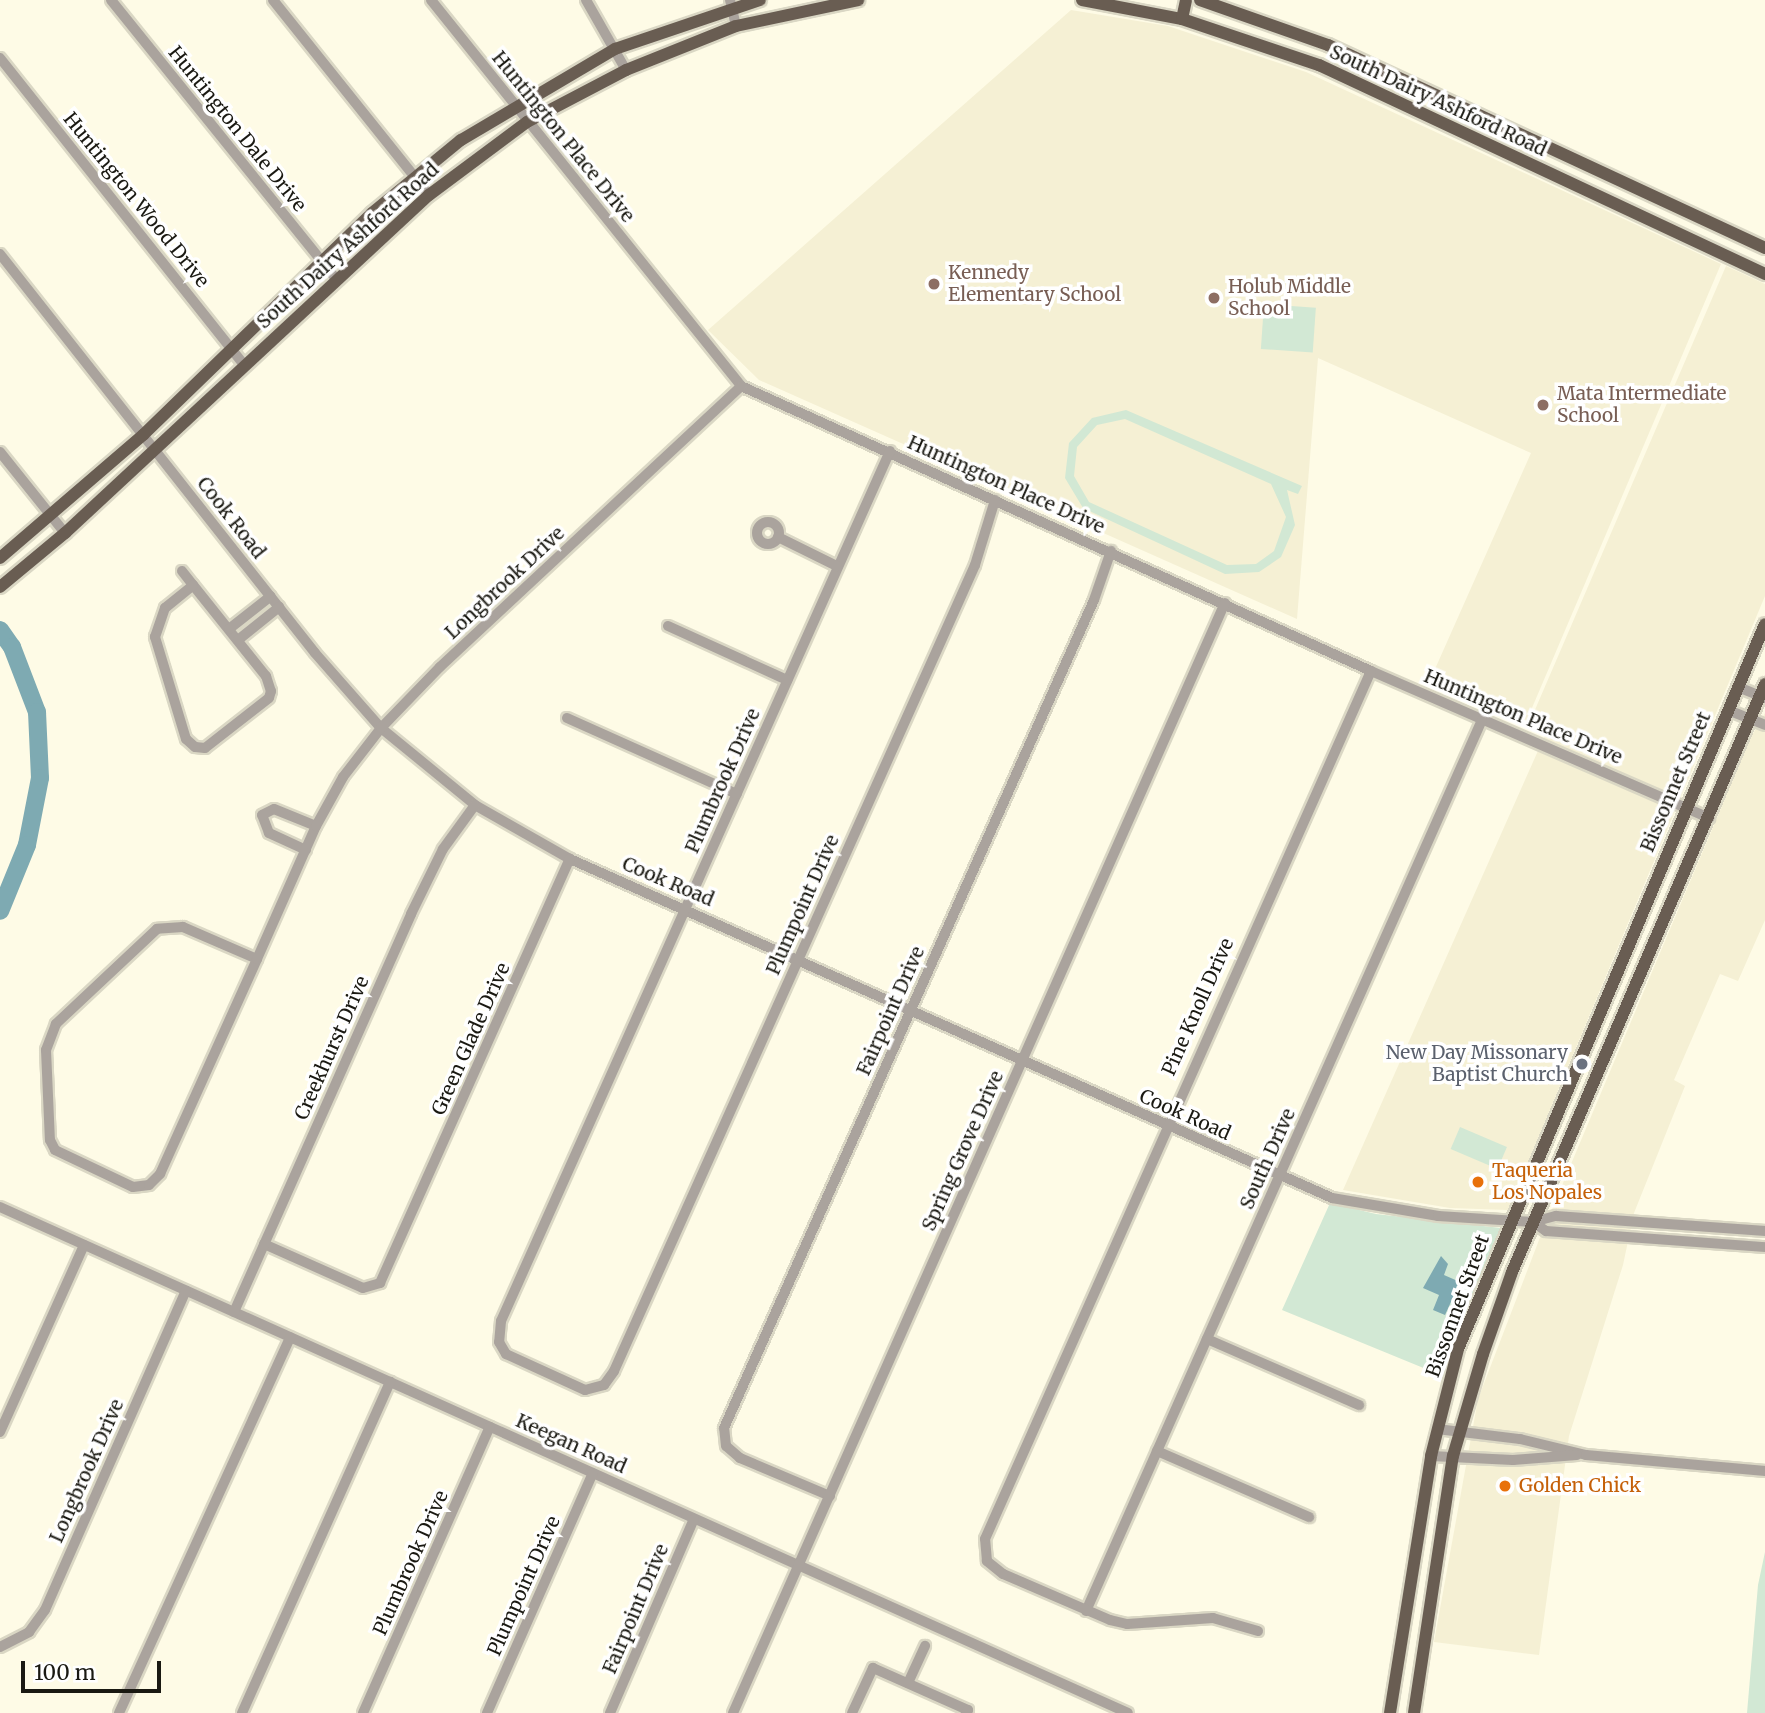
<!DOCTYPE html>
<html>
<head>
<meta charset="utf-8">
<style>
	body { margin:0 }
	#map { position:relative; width:1765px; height:1713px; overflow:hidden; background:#fefbe6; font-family:Merriweather,serif }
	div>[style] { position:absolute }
	.built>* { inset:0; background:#f5f0d4 }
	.green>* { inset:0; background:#d2e8d4; transform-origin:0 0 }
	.water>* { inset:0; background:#7eaab2 }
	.river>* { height:18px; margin:-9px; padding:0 9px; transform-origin:9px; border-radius:9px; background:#7eaab2 }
	.roads { filter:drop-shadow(2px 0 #dad7c4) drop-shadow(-2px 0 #dad7c4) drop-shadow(0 2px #dad7c4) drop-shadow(0 -2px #dad7c4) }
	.minor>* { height:10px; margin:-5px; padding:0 5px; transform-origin:5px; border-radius:5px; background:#aaa39d }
	.minor>.ring { margin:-5px; padding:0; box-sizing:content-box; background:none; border:10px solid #aaa39d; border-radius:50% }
	.major>* { height:12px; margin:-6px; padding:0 6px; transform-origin:6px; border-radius:6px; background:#695d52 }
	.dots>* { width:19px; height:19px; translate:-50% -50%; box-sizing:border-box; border:4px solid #fff; border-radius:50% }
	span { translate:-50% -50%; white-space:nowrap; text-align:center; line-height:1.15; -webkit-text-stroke:7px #fff; paint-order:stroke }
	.street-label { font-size:19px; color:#1a1912 }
	.education-label { font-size:19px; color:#785e54 }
	.left { translate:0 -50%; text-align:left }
	.worship-label { font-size:19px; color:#5b616d }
	.right { translate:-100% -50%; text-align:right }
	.food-label { font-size:19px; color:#c56008 }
	.scale { position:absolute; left:21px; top:1661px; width:140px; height:32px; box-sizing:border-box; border:4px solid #1a1912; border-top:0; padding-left:9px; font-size:21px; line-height:24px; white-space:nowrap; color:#1a1912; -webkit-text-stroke:5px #fff; paint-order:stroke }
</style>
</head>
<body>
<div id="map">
	<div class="built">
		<i style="clip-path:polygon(1071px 10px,1168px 26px,1306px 72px,1721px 264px,1526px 722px,1431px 678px,1531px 453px,1318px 358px,1297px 619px,759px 380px,708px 330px)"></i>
		<i style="clip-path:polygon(1726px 266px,1765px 284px,1765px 596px,1508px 1210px,1450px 1208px,1343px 1190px,1545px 735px,1528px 726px)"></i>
		<i style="clip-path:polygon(1765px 713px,1765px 920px,1738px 981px,1720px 974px,1674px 1080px,1685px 1086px,1634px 1213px,1623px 1265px,1569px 1436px,1539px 1655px,1434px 1642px,1478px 1399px,1539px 1240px,1751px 737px)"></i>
	</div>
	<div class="green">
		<i style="left:1264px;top:304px;width:52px;height:45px;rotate:4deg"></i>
		<i style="clip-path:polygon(evenodd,1126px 410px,1302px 486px,1298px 494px,1287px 490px,1295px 525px,1281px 557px,1259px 572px,1225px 574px,1083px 508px,1065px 478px,1069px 443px,1092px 418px,1126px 410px,1125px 419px,1271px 484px,1286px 517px,1274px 551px,1256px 564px,1227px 565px,1089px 502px,1074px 476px,1077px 447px,1097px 425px,1125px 419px)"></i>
		<i style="left:1460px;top:1127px;width:51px;height:24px;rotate:23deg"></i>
		<i style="clip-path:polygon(1330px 1203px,1376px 1214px,1501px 1228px,1443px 1376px,1282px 1310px)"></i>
		<i style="clip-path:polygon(1765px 1552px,1765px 1713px,1747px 1713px,1758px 1585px)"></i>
	</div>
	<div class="water">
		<i style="clip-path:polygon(1441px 1256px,1448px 1264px,1444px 1275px,1460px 1282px,1445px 1315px,1433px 1310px,1439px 1295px,1423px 1288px)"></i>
	</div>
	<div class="river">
		<i style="left:0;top:630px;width:21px;rotate:55deg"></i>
		<i style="left:12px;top:647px;width:70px;rotate:69deg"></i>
		<i style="left:37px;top:712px;width:66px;rotate:87.4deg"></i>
		<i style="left:40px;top:778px;width:68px;rotate:101deg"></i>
		<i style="left:27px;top:845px;width:71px;rotate:112.2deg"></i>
	</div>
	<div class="roads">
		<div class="minor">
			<i style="left:111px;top:0;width:358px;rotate:51.1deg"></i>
			<i style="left:273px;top:0;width:250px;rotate:51.3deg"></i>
			<i style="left:431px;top:0;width:495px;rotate:51.2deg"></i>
			<i style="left:741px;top:386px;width:691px;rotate:24.34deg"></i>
			<i style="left:1371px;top:671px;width:369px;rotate:23.5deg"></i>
			<i style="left:586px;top:0;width:81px;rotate:60.3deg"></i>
			<i style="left:730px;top:0;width:27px;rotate:77deg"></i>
			<i style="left:0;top:58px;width:392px;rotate:51.5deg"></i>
			<i style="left:0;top:254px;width:508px;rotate:51.71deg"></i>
			<i style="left:315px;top:653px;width:100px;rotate:48.7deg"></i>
			<i style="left:381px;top:728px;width:122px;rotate:39.3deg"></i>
			<i style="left:475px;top:805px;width:109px;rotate:29.6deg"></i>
			<i style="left:570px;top:859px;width:834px;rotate:23.98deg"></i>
			<i style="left:1332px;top:1198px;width:108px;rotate:9.6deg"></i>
			<i style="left:1438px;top:1216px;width:95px;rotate:3.6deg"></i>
			<i style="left:1533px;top:1222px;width:24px;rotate:-15deg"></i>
			<i style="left:1556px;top:1216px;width:210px;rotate:4.1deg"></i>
			<i style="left:890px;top:451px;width:953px;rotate:114.09deg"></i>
			<i style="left:501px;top:1321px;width:21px;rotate:95deg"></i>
			<i style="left:499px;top:1342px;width:14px;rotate:60deg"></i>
			<i style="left:506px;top:1354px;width:87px;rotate:24.5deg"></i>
			<i style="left:585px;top:1390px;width:20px;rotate:-15deg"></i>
			<i style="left:604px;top:1385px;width:17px;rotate:-54deg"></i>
			<i style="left:614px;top:1371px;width:883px;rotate:-65.87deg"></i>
			<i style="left:975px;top:565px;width:68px;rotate:-72.9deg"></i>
			<i style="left:0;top:452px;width:104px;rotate:51.3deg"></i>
			<i class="ring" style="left:757px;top:522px;width:12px;height:12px"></i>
			<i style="left:778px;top:537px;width:66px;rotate:26.2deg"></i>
			<i style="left:182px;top:571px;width:18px;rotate:52deg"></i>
			<i style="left:193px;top:585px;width:117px;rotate:51.3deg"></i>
			<i style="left:266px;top:676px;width:16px;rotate:72deg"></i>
			<i style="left:271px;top:691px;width:7px;rotate:106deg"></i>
			<i style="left:269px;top:698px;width:81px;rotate:142deg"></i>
			<i style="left:205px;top:748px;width:10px;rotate:-174deg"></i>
			<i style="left:195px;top:747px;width:12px;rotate:-138deg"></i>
			<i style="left:186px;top:739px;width:107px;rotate:-106.9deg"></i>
			<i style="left:155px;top:637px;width:31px;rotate:-71deg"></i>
			<i style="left:165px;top:608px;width:36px;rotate:-39deg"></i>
			<i style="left:668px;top:626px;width:131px;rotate:24.4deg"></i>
			<i style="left:229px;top:629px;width:53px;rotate:-38.2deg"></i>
			<i style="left:238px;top:640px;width:53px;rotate:-38.8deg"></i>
			<i style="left:1738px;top:687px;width:29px;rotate:22deg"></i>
			<i style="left:1728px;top:710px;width:40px;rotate:22deg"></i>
			<i style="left:567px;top:718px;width:186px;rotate:24.1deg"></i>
			<i style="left:306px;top:850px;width:41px;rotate:-155.3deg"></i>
			<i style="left:269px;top:833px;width:19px;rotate:-111deg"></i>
			<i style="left:262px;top:815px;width:13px;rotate:-27deg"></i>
			<i style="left:274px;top:809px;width:45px;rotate:22deg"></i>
			<i style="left:257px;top:959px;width:81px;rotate:-156.6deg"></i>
			<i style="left:183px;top:927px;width:26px;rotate:176deg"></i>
			<i style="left:157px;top:929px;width:139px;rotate:136.8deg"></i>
			<i style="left:56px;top:1024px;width:28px;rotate:111deg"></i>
			<i style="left:46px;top:1050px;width:90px;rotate:87.5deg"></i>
			<i style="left:50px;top:1140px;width:11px;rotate:63deg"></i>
			<i style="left:55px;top:1150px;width:86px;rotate:25.4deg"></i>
			<i style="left:133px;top:1187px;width:16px;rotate:-7deg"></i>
			<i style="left:149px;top:1185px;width:16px;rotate:-45deg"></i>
			<i style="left:160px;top:1174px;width:236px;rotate:-65.7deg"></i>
			<i style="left:257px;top:959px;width:145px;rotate:-66.1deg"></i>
			<i style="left:316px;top:826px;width:56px;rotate:-61.1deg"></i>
			<i style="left:343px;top:777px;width:62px;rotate:-52.2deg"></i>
			<i style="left:381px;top:728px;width:85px;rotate:-46deg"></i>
			<i style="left:440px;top:667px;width:412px;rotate:-43deg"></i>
			<i style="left:0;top:1207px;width:1236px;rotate:24.16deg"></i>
			<i style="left:1533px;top:1222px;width:16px;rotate:35deg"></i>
			<i style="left:1546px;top:1231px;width:220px;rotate:4.2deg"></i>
			<i style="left:264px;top:1244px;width:108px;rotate:24deg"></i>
			<i style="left:363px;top:1288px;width:18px;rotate:-16deg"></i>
			<i style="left:380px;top:1283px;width:465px;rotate:-65.9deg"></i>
			<i style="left:234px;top:1312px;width:436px;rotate:-66deg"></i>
			<i style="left:411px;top:914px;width:72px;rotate:-63.8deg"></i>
			<i style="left:443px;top:849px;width:54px;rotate:-54deg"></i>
			<i style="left:1207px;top:1339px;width:166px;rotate:23.5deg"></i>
			<i style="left:1437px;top:1429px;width:84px;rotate:6.9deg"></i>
			<i style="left:1520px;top:1439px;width:68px;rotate:13.6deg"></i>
			<i style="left:1586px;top:1455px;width:180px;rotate:5.1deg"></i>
			<i style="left:0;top:1432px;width:205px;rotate:-65.8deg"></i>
			<i style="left:1157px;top:1451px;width:166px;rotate:23.5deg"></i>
			<i style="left:1431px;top:1456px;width:82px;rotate:2.8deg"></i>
			<i style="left:1513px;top:1460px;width:64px;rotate:-4.5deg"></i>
			<i style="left:830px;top:1496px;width:98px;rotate:-157.1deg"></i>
			<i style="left:740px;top:1458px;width:18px;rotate:-139deg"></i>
			<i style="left:726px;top:1446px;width:18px;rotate:-96deg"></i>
			<i style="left:724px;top:1428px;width:907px;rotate:-65.92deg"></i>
			<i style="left:1094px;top:600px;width:52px;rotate:-70.9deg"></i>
			<i style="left:1086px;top:1611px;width:975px;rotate:-66.04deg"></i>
			<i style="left:1258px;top:1631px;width:47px;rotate:-163.9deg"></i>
			<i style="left:1213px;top:1618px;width:86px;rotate:176deg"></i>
			<i style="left:1127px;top:1624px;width:17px;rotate:-167deg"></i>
			<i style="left:1110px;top:1620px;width:116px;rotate:-156.7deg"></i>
			<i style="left:1003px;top:1574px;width:21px;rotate:-141deg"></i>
			<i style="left:987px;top:1561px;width:22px;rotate:-95deg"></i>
			<i style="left:985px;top:1539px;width:950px;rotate:-66.03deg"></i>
			<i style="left:0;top:1647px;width:33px;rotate:-27deg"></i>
			<i style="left:29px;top:1632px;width:27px;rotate:-54deg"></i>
			<i style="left:45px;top:1610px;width:349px;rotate:-66.2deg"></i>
			<i style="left:908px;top:1683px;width:41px;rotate:-65.3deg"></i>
			<i style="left:119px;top:1713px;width:413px;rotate:-65.5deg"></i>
			<i style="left:242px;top:1713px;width:363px;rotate:-65.9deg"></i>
			<i style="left:363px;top:1713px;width:313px;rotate:-66.1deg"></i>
			<i style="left:487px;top:1713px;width:262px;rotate:-66.2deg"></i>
			<i style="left:610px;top:1713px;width:211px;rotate:-66.6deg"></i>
			<i style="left:733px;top:1713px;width:1214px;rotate:-66.1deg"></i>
			<i style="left:852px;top:1713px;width:50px;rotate:-65deg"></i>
			<i style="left:873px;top:1668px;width:104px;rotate:23.9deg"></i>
			<i style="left:968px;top:1710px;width:4px;rotate:124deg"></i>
		</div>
		<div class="major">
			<i style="left:1082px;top:0;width:102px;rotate:10.8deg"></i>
			<i style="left:1182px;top:19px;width:145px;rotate:18.6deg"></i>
			<i style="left:1319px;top:65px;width:493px;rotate:25.1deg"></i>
			<i style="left:1200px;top:0;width:136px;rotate:19.4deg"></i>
			<i style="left:1328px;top:45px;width:482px;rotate:24.9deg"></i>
			<i style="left:1182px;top:19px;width:19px;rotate:-78deg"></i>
			<i style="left:0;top:558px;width:189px;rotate:-40.7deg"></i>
			<i style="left:143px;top:435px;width:319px;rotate:-44.1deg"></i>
			<i style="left:372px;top:213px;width:115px;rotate:-39.4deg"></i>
			<i style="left:461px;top:140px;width:179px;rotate:-30.6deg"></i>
			<i style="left:615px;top:49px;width:153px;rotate:-18.7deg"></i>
			<i style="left:0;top:587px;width:85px;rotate:-39.7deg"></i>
			<i style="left:65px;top:533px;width:497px;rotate:-42.9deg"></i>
			<i style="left:429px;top:195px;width:122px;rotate:-36.7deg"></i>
			<i style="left:527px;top:122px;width:112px;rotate:-27.7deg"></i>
			<i style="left:626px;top:70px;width:118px;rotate:-21.8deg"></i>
			<i style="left:736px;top:26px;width:125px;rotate:-12deg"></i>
			<i style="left:1390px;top:1713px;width:260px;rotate:-80.9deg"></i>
			<i style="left:1431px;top:1456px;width:110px;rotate:-75.8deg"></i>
			<i style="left:1458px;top:1349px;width:787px;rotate:-67.05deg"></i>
			<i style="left:1414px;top:1713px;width:260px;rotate:-81.4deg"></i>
			<i style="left:1453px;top:1456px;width:106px;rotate:-73.6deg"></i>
			<i style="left:1483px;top:1354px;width:87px;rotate:-70.5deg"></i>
			<i style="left:1512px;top:1272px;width:640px;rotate:-66.72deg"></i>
		</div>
	</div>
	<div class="dots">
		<i style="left:934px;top:284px;background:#8d6e63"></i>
		<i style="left:1214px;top:298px;background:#8d6e63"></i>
		<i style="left:1543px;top:405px;background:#8d6e63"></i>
		<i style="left:1582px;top:1064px;background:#6b7280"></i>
		<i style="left:1478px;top:1182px;background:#e8710a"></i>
		<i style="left:1505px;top:1486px;background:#e8710a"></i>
	</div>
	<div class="street-label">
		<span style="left:1438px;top:101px;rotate:25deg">South Dairy Ashford Road</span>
		<span style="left:237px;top:129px;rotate:51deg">Huntington Dale Drive</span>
		<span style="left:563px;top:137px;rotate:51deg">Huntington Place Drive</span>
		<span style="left:136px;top:200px;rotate:51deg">Huntington Wood Drive</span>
		<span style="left:348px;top:246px;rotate:-42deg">South Dairy Ashford Road</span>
		<span style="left:1006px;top:485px;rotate:24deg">Huntington Place Drive</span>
		<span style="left:231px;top:518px;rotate:52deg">Cook Road</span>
		<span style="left:505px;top:583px;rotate:-43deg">Longbrook Drive</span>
		<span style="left:1523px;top:717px;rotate:23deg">Huntington Place Drive</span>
		<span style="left:723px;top:781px;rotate:-66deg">Plumbrook Drive</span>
		<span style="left:1676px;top:782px;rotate:-67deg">Bissonnet Street</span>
		<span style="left:668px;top:882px;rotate:23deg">Cook Road</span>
		<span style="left:803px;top:905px;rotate:-66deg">Plumpoint Drive</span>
		<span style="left:1198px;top:1007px;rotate:-66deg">Pine Knoll Drive</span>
		<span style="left:891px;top:1011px;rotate:-66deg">Fairpoint Drive</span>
		<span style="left:471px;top:1039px;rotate:-66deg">Green Glade Drive</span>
		<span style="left:332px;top:1048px;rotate:-66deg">Creekhurst Drive</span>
		<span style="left:1185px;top:1115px;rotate:24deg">Cook Road</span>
		<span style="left:963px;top:1151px;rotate:-66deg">Spring Grove Drive</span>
		<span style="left:1268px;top:1159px;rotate:-66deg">South Drive</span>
		<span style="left:1458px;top:1306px;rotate:-70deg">Bissonnet Street</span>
		<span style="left:571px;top:1444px;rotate:24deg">Keegan Road</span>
		<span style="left:87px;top:1471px;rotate:-66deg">Longbrook Drive</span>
		<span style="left:411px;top:1563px;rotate:-66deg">Plumbrook Drive</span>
		<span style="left:524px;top:1586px;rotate:-66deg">Plumpoint Drive</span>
		<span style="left:636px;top:1609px;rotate:-67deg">Fairpoint Drive</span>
	</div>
	<div class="education-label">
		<span class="left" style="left:948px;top:284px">Kennedy<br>Elementary School</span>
		<span class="left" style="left:1228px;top:298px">Holub Middle<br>School</span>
		<span class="left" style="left:1557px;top:405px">Mata Intermediate<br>School</span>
	</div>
	<div class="worship-label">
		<span class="right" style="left:1568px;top:1064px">New Day Missonary<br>Baptist Church</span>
	</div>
	<div class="food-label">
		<span class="left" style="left:1492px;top:1182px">Taqueria<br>Los Nopales</span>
		<span class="left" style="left:1519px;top:1486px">Golden Chick</span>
	</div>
	<div class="scale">100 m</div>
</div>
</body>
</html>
